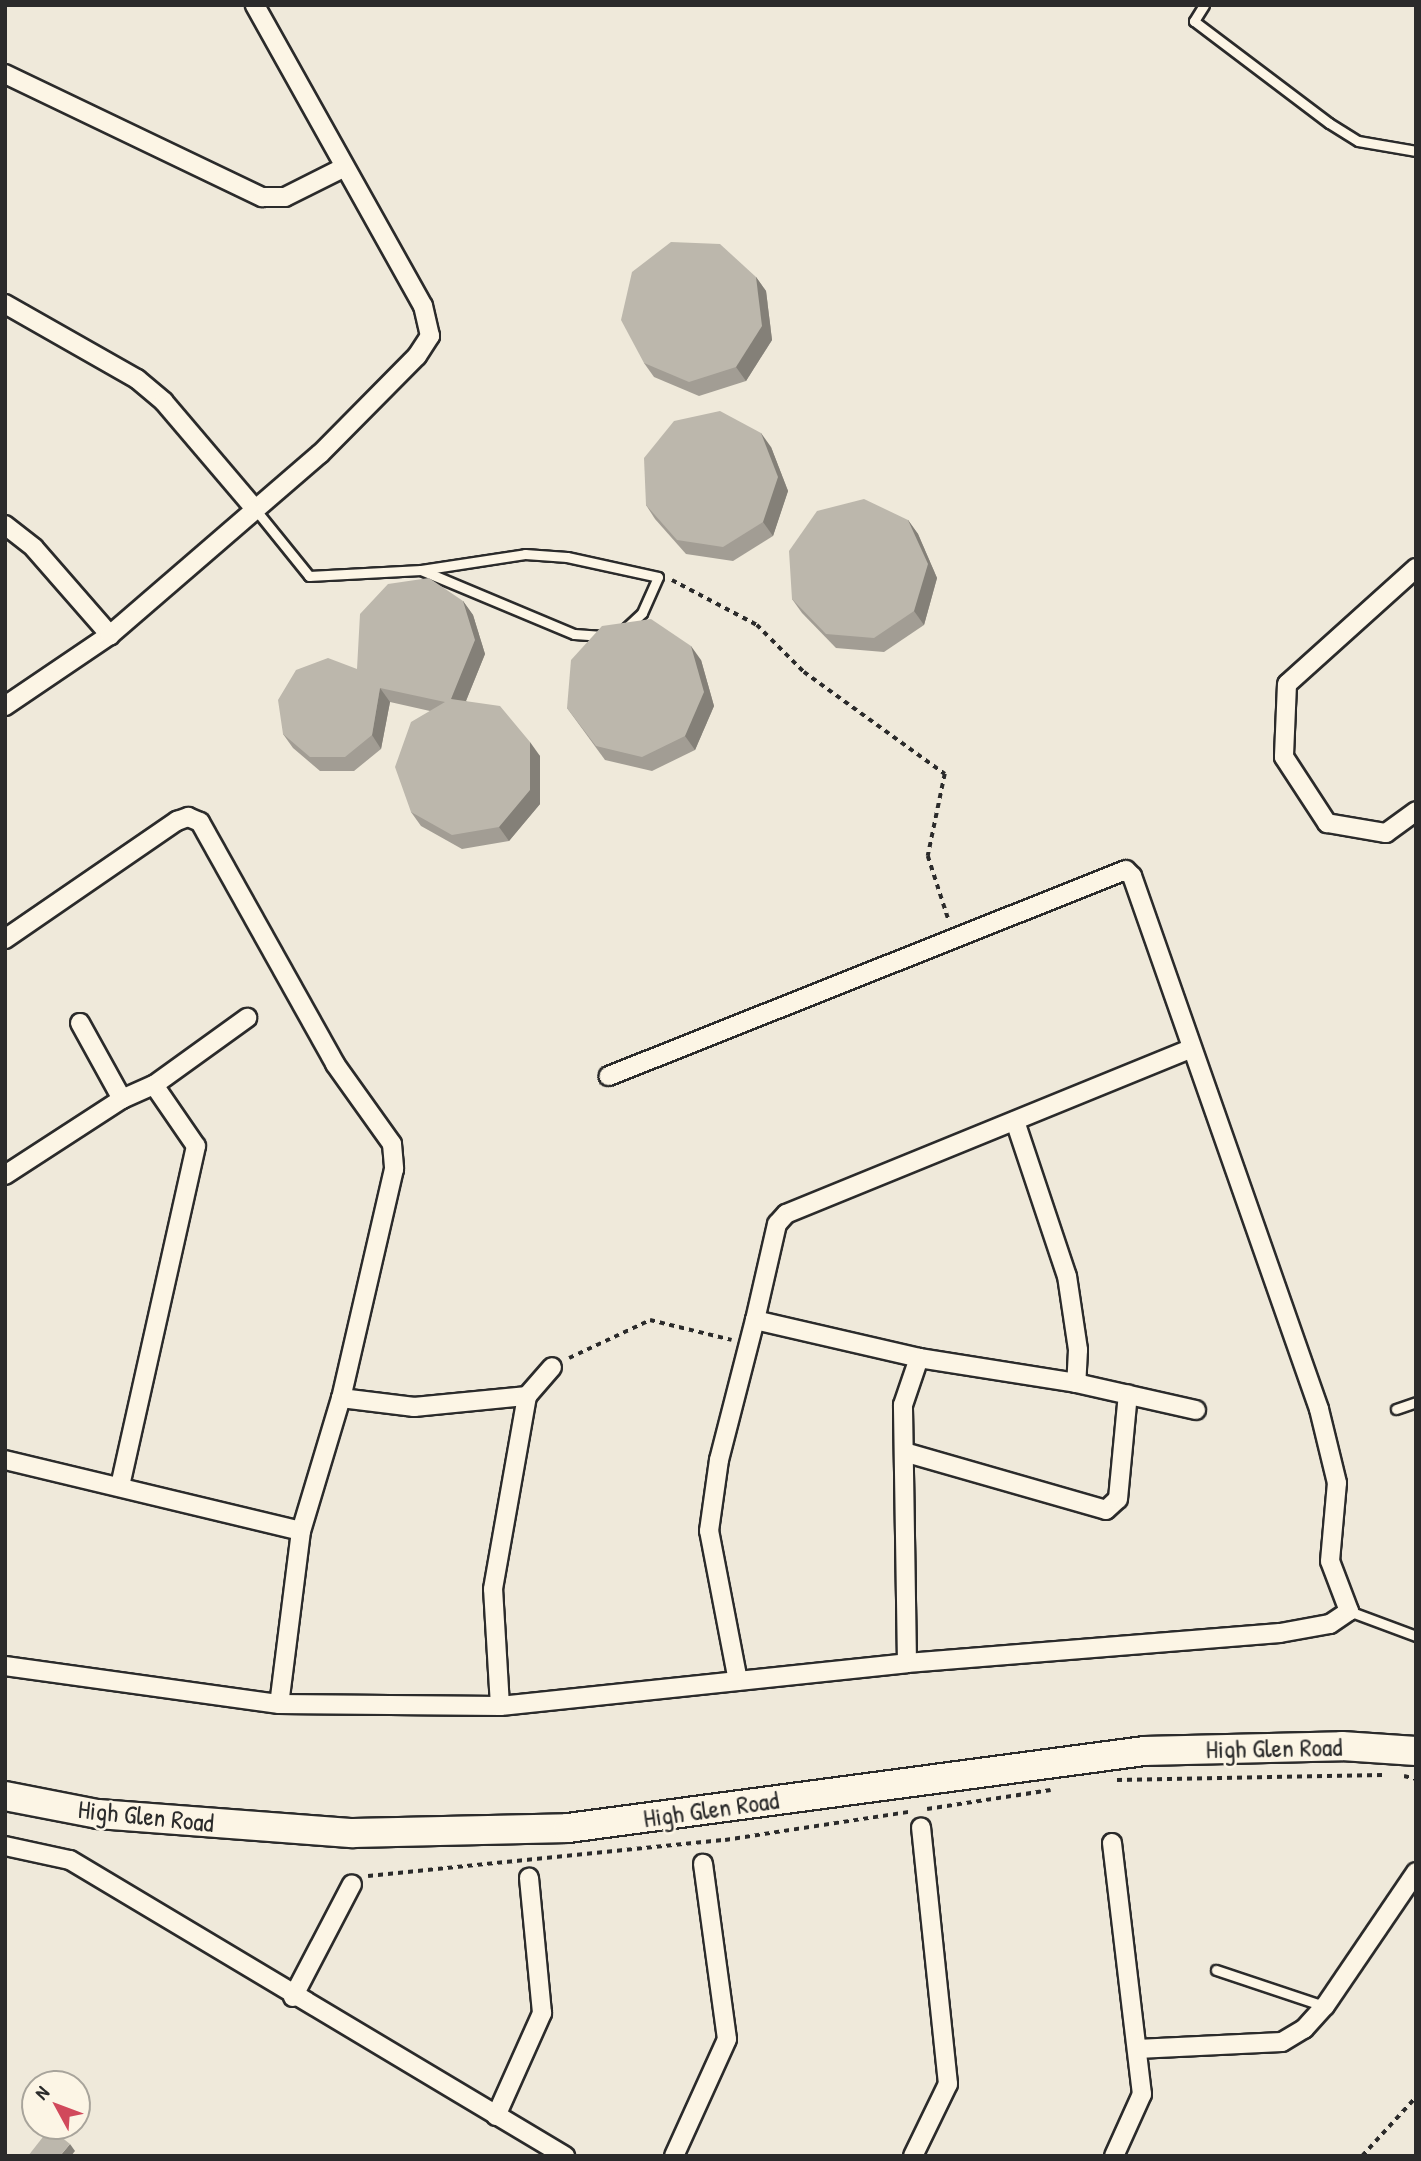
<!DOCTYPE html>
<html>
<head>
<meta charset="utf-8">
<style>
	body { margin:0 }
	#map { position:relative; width:1421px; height:2161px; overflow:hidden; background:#efe9da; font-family:"Patrick Hand",sans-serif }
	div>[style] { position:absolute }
	.path>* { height:3.5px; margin-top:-1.75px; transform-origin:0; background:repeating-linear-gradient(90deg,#2b2b2b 0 5px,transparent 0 10px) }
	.roads { filter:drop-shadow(2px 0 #2b2b2b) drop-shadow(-2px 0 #2b2b2b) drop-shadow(0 2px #2b2b2b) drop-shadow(0 -2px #2b2b2b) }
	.service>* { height:9px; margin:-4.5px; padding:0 4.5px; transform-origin:4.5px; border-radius:4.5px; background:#fcf5e5 }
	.minor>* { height:18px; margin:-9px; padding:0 9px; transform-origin:9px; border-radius:9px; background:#fcf5e5 }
	.primary>* { height:28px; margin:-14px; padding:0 14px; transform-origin:14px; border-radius:14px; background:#fcf5e5 }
	.wall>* { inset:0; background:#a29d94 }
	.shaded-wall>* { inset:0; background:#848078 }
	.building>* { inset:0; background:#bcb7ac }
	span { translate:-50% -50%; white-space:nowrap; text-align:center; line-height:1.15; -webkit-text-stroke:5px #fcf5e5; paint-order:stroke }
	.street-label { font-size:26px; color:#2b2b2b }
	.frame { position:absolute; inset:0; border:7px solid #2b2b2b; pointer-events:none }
	.north { position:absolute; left:21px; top:2070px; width:70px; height:70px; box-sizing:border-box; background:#fcf5e5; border:2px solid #a8a49b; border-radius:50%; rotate:311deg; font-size:19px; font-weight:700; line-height:28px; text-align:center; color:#2b2b2b }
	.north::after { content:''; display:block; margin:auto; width:24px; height:32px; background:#d1495b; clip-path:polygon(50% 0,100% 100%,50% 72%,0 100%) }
</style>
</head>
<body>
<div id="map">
	<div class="path">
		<i style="left:672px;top:580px;width:96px;rotate:27.9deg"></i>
		<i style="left:757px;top:625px;width:66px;rotate:45deg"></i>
		<i style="left:804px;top:672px;width:174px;rotate:35.9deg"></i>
		<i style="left:945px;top:774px;width:84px;rotate:101.7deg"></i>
		<i style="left:928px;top:856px;width:68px;rotate:72.1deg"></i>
		<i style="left:569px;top:1358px;width:89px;rotate:-25.1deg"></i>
		<i style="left:650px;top:1320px;width:84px;rotate:13.7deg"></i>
		<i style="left:1404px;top:1776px;width:12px;rotate:14deg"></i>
		<i style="left:1117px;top:1780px;width:266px;rotate:-1.1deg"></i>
		<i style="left:927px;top:1809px;width:125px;rotate:-8.7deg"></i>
		<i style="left:368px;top:1876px;width:359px;rotate:-5.8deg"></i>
		<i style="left:725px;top:1840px;width:186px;rotate:-8.7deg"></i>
		<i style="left:1362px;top:2156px;width:80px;rotate:-47.5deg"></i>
	</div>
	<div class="roads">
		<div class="service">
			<i style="left:1204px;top:5px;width:19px;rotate:122deg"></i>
			<i style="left:1194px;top:21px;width:169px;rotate:37.1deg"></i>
			<i style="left:1329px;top:123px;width:34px;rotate:32deg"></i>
			<i style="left:1358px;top:141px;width:59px;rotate:9.8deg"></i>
			<i style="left:255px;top:509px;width:86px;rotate:51.1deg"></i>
			<i style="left:309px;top:576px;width:112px;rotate:-3.1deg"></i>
			<i style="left:421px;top:570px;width:166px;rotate:22.7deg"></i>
			<i style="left:574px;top:634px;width:29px;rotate:4deg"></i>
			<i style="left:421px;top:570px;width:105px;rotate:-8.7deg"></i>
			<i style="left:525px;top:554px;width:42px;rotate:4.1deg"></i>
			<i style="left:567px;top:557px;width:93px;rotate:12.4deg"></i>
			<i style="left:658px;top:577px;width:39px;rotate:114deg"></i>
			<i style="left:642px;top:613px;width:22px;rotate:137deg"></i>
			<i style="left:1396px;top:1409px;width:21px;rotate:-19deg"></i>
			<i style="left:1349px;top:1611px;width:72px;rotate:20.5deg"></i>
			<i style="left:1216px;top:1970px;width:114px;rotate:18.4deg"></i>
		</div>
		<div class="minor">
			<i style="left:5px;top:74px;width:285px;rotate:25.6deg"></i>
			<i style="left:262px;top:197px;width:23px"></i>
			<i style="left:285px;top:197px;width:65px;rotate:-26.6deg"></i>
			<i style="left:5px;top:304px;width:152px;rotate:29.6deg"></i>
			<i style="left:137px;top:379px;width:35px;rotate:40deg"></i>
			<i style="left:164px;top:402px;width:140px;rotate:49.6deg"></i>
			<i style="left:5px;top:525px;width:37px;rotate:38deg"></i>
			<i style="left:34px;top:548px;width:116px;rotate:48.9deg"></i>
			<i style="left:1416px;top:568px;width:173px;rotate:138deg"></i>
			<i style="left:1287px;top:684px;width:73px;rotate:92.4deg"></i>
			<i style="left:1284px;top:757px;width:79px;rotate:56.9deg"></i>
			<i style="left:1327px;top:823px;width:60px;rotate:9.6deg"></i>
			<i style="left:1386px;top:833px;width:37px;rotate:-36deg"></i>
			<i style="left:5px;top:706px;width:127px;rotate:-34.1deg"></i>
			<i style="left:110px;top:635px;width:277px;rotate:-40.8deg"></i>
			<i style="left:320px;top:454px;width:138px;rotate:-45.3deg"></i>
			<i style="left:417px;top:356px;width:24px;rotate:-57deg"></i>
			<i style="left:430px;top:336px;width:31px;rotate:-103deg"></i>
			<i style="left:423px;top:306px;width:345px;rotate:-119.2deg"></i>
			<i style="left:5px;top:939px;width:209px;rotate:-34.5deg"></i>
			<i style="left:177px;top:821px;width:12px;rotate:-20deg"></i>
			<i style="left:188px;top:817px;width:13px;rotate:23deg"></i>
			<i style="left:200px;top:822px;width:277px;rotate:60.8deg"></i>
			<i style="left:335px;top:1064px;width:98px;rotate:54.5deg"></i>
			<i style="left:392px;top:1144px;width:25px;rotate:85deg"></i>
			<i style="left:394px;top:1169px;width:235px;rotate:103deg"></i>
			<i style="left:341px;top:1398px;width:139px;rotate:106.7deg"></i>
			<i style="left:301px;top:1531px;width:174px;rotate:97.2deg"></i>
			<i style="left:80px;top:1023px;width:87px;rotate:61.1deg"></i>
			<i style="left:1190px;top:1049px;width:436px;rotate:157.8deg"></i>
			<i style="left:786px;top:1214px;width:13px;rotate:132deg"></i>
			<i style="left:777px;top:1224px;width:98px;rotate:102.9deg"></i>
			<i style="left:755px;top:1320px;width:168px;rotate:13deg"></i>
			<i style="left:919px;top:1358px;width:159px;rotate:9deg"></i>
			<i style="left:1076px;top:1383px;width:123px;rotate:12.7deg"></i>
			<i style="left:154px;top:1085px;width:115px;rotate:-35.8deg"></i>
			<i style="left:1015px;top:1121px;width:163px;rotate:71.5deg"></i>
			<i style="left:1067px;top:1276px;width:75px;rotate:81.5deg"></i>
			<i style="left:1078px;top:1350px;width:33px;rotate:93deg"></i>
			<i style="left:5px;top:1175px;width:140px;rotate:-33deg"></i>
			<i style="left:122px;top:1099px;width:35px;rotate:-24deg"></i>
			<i style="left:154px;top:1085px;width:74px;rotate:55.5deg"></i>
			<i style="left:196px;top:1146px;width:349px;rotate:102.6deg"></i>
			<i style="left:341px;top:1398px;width:74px;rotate:7deg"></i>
			<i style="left:414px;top:1407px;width:114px;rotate:-5.6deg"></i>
			<i style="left:904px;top:1452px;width:210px;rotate:16deg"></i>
			<i style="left:1106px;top:1510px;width:16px;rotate:-43deg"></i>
			<i style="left:1118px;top:1499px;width:105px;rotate:-84.6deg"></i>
			<i style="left:5px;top:1460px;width:304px;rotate:13.5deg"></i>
			<i style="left:907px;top:1663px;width:258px;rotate:-90.9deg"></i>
			<i style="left:903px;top:1405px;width:50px;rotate:-71.2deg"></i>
			<i style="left:5px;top:1666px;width:277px;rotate:7.9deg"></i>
			<i style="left:279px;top:1704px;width:221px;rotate:0.5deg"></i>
			<i style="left:500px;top:1706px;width:409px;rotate:-6deg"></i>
			<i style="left:907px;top:1663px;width:374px;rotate:-4.6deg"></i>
			<i style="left:1280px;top:1633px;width:51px;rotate:-10.2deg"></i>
			<i style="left:1330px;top:1624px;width:23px;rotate:-34deg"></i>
			<i style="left:1349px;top:1611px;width:53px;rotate:-110.8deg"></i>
			<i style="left:1330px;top:1561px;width:78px;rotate:-84.9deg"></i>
			<i style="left:1337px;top:1483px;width:76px;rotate:-103.7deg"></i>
			<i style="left:1319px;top:1409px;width:565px;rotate:-109.33deg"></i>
			<i style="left:1132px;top:876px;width:8px;rotate:-135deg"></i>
			<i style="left:1126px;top:870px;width:557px;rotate:158.28deg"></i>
			<i style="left:738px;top:1681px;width:153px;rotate:-100.9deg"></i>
			<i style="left:709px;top:1531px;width:72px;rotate:-82deg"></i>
			<i style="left:719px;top:1460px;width:145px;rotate:-75.6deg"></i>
			<i style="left:500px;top:1706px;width:117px;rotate:-93.4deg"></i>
			<i style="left:493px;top:1589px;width:196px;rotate:-80deg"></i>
			<i style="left:527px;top:1396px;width:38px;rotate:-49deg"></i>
			<i style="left:1112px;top:1843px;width:253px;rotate:83.2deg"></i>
			<i style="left:1142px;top:2094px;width:68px;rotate:114.3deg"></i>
			<i style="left:5px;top:1846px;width:66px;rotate:12.2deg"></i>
			<i style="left:70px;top:1860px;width:577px;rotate:30.88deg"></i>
			<i style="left:293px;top:1997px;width:127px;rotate:-62.4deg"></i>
			<i style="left:1137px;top:2049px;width:145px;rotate:-2.8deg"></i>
			<i style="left:1282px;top:2042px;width:26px;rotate:-31deg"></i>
			<i style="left:1304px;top:2029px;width:31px;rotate:-48deg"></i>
			<i style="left:1325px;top:2006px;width:162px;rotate:-55.8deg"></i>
			<i style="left:496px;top:2116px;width:113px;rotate:-65.9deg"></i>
			<i style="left:542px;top:2013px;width:136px;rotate:-95.5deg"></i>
			<i style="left:674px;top:2156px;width:128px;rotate:-65.6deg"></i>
			<i style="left:727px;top:2039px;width:177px;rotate:-97.8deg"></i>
			<i style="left:913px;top:2156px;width:80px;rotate:-64.1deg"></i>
			<i style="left:948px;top:2084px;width:258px;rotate:-96deg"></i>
		</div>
		<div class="primary">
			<i style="left:5px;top:1796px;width:95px;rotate:11deg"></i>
			<i style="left:98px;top:1814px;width:256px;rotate:4.3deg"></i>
			<i style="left:353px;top:1833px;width:215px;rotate:-1.3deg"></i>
			<i style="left:568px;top:1828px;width:581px;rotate:-7.61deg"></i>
			<i style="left:1144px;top:1751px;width:198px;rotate:-1.4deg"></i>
			<i style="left:1342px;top:1746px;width:74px;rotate:3.9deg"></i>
		</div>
	</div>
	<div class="wall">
		<i style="clip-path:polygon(756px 277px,766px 291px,772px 340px,746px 381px,699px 396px,654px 377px,644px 363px)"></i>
		<i style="clip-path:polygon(771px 447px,788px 491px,773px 536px,733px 561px,686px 554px,655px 519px,646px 505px)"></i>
		<i style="clip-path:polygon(908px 520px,918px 534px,937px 578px,924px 625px,884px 652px,836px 648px,802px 613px,792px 599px)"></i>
		<i style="clip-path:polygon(463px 601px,473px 615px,485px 654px,466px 701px,540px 756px,540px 804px,509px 841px,462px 849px,421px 826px,411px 812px,430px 711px,390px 702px,381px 749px,354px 771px,320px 771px,293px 748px,283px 734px,357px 669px)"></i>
		<i style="clip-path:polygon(701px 660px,714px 706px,695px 750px,652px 771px,605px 760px,567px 708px)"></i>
	</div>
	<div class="shaded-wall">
		<i style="clip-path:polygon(756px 277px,766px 291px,772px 340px,746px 381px,736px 367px)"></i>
		<i style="clip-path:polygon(761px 433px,771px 447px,788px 491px,773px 536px,763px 522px)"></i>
		<i style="clip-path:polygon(908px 520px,918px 534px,937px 578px,924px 625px,914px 611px)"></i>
		<i style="clip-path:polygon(463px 601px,473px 615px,485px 654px,461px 713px,451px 699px)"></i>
		<i style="clip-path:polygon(691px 646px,701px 660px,714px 706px,695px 750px,685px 736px)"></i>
		<i style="clip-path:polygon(380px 688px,390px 702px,381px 749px,372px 735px)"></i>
		<i style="clip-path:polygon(530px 742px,540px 756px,540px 804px,509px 841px,499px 827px)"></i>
		<i style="clip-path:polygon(70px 2144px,75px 2151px,71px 2156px,60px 2156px)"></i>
	</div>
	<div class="building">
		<i style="clip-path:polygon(671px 242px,720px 244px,756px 277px,762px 326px,736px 367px,689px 382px,644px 363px,621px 320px,632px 272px)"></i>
		<i style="clip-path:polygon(720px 411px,761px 433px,778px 477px,763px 522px,723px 547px,677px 540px,646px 505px,644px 458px,674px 421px)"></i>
		<i style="clip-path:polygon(864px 499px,908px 520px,928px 564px,914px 611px,874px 638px,826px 634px,792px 599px,789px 551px,817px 511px)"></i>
		<i style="clip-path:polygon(429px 578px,463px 601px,475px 640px,451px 699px,500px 706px,530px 742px,530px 790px,499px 827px,452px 835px,411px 812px,395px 767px,411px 722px,445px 702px,380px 688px,372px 735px,345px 757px,310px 757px,283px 734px,278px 700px,296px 670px,328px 658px,357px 669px,360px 614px,388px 584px)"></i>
		<i style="clip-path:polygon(651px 619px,691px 646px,704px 692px,685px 736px,642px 757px,596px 746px,567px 708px,571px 660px,602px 626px)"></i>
		<i style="clip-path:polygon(50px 2128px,70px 2144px,60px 2156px,28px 2156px)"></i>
	</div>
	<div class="street-label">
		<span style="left:1274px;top:1748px;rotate:-1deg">High Glen Road</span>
		<span style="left:711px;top:1809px;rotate:-8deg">High Glen Road</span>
		<span style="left:146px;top:1816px;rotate:6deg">High Glen Road</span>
	</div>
	<div class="frame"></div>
	<div class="north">N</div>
</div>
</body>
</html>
